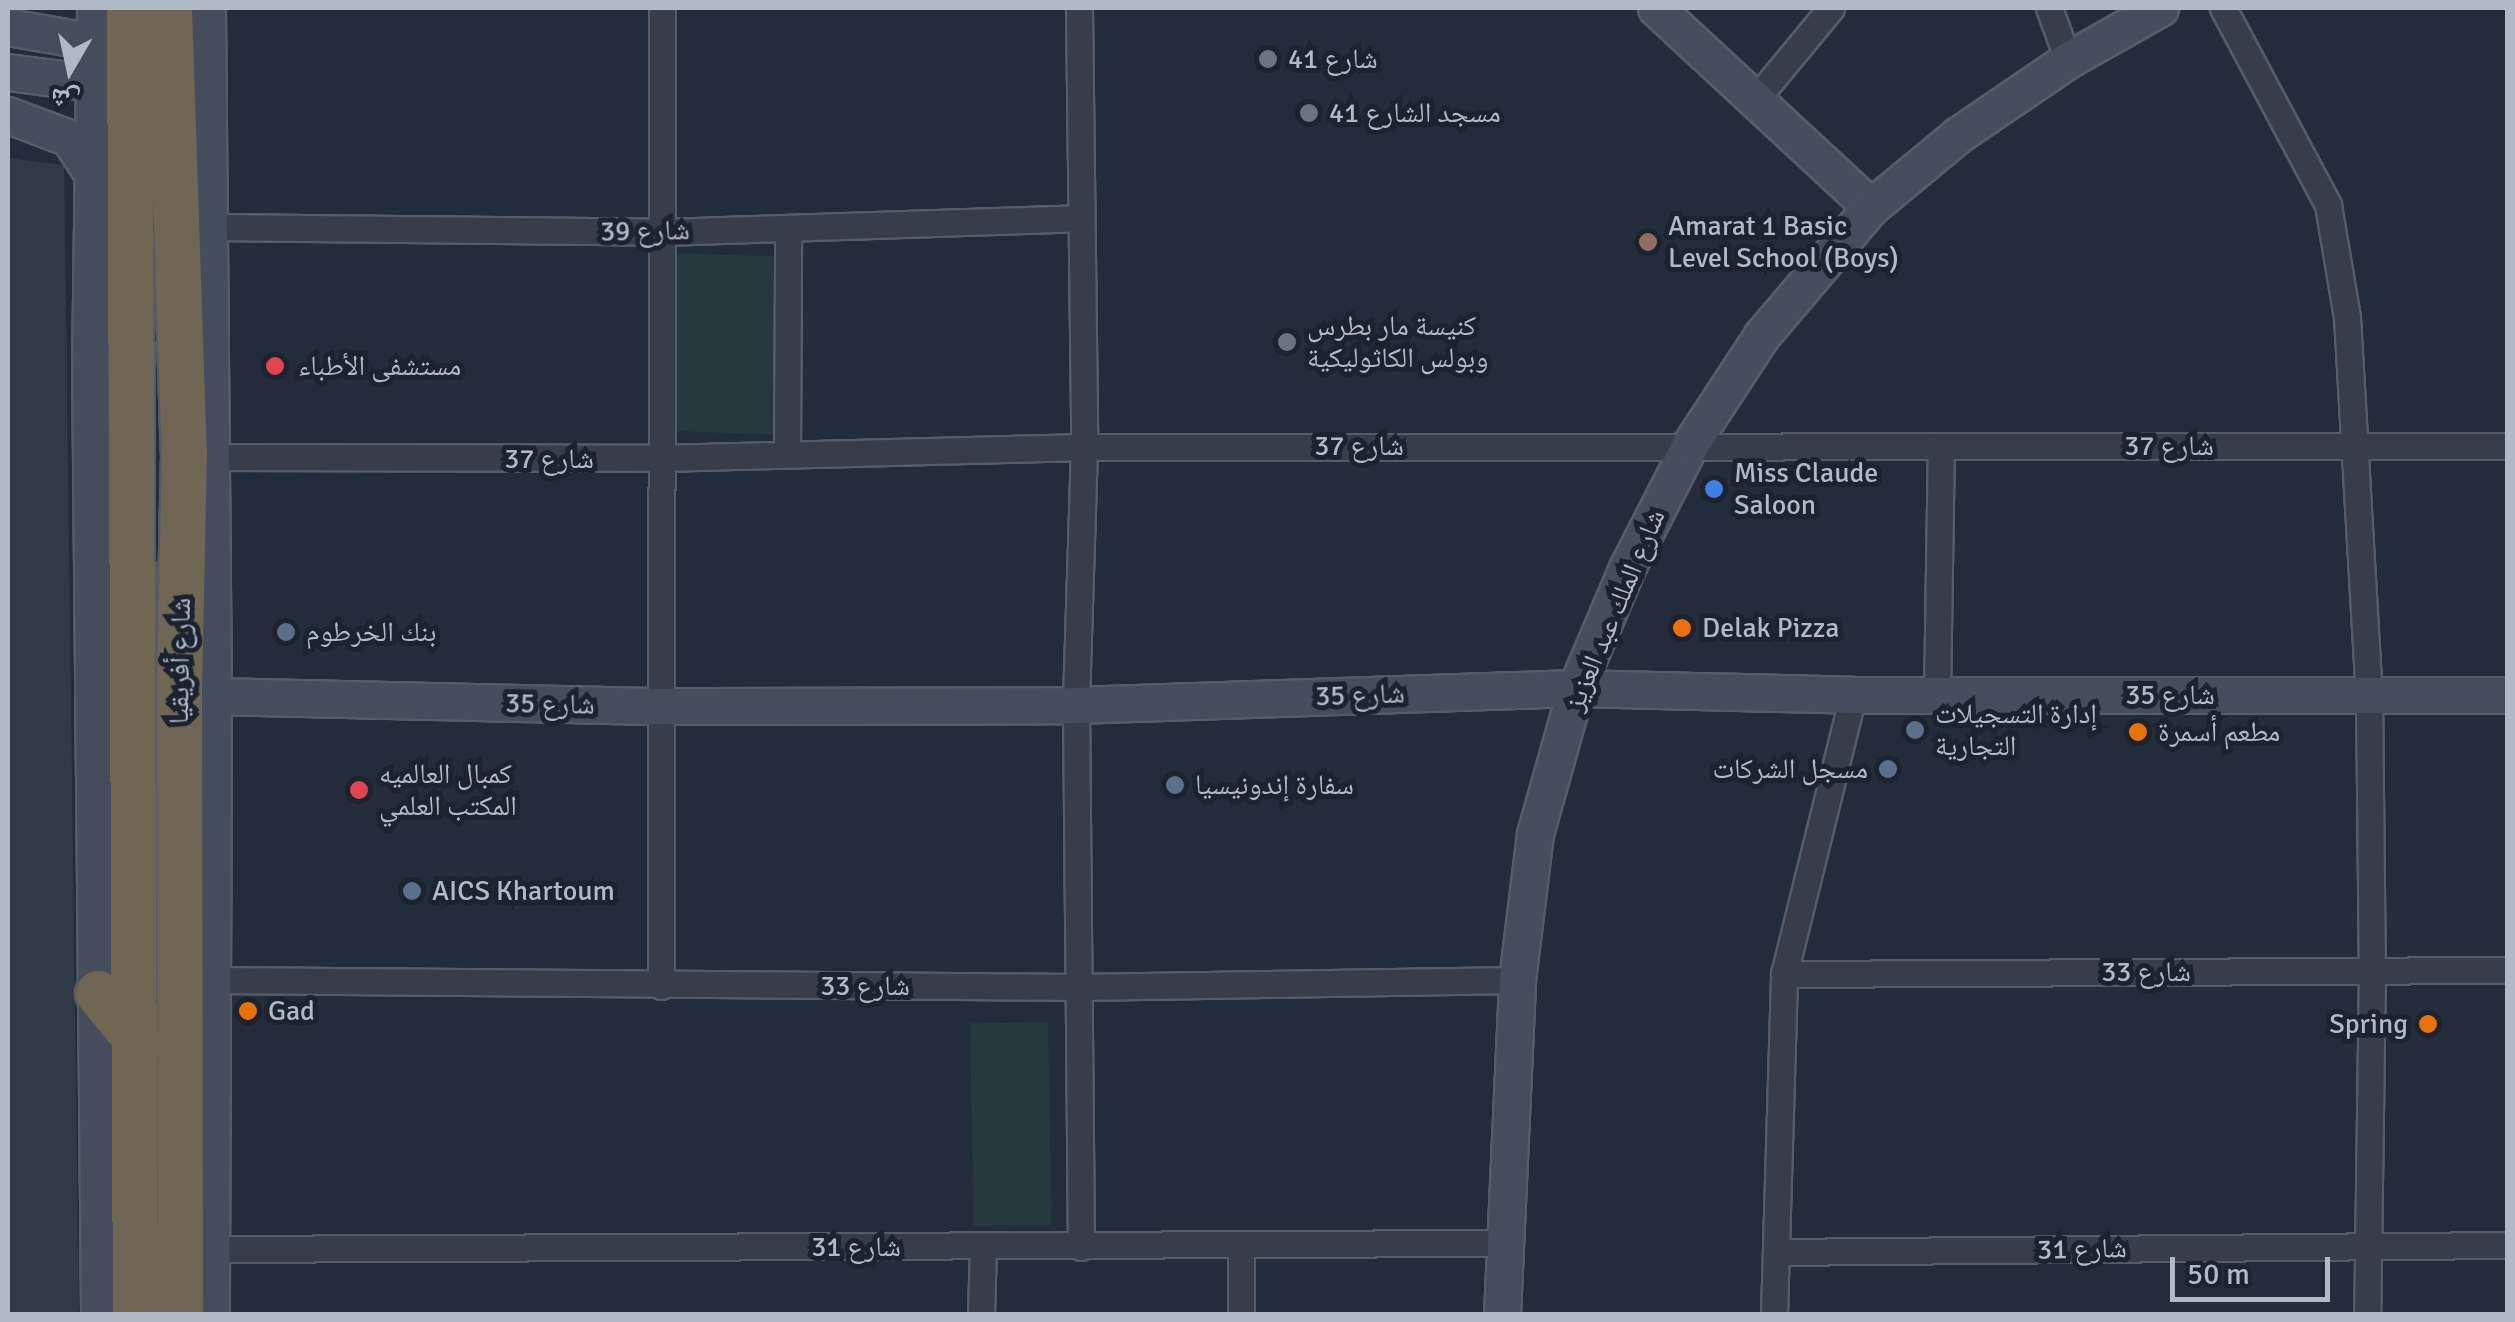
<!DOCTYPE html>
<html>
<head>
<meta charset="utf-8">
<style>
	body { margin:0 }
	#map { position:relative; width:2515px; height:1322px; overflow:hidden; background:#232c3a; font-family:Signika,"Noto Naskh Arabic",sans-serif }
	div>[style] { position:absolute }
	.airport>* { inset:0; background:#313947 }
	.green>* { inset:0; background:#26393c; transform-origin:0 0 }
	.roads { filter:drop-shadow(2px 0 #555c68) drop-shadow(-2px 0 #555c68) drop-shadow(0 2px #555c68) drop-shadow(0 -2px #555c68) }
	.street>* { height:25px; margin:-12.5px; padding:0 12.5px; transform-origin:12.5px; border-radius:12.5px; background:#373e4a }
	.secondary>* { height:35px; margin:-17.5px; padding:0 17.5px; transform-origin:17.5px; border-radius:17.5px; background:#454d5d }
	.highway>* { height:45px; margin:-22.5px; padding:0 22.5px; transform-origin:22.5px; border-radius:22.5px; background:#706654 }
	.dots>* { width:28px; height:28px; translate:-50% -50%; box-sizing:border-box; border:5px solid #1c232f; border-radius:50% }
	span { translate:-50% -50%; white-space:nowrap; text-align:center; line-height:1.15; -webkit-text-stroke:10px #1c232f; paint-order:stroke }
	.poi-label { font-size:28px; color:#b2b9c6 }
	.left { translate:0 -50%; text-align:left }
	.right { translate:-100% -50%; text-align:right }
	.street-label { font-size:28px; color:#b2b9c6 }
	.frame { position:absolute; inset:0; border:10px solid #b2b9c6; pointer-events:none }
	.north { position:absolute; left:20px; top:20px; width:100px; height:100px; -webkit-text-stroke:8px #1c232f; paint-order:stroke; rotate:189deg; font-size:28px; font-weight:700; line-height:40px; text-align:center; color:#b2b9c6 }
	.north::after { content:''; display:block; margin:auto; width:35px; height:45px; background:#b2b9c6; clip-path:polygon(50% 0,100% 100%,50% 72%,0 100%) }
	.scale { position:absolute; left:2170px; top:1257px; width:160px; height:45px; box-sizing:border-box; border:5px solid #b2b9c6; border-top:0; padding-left:12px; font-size:30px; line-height:35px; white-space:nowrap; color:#b2b9c6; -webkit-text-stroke:8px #1c232f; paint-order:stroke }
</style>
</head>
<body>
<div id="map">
	<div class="airport">
		<i style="clip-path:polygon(8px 158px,64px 165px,79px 1314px,8px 1314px)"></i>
	</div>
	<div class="green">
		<i style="left:676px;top:253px;width:108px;height:178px;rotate:2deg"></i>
		<i style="left:1048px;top:1022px;width:203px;height:78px;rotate:89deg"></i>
	</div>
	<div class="roads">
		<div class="street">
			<i style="left:1079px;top:8px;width:439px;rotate:89.3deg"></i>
			<i style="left:1084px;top:447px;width:258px;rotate:91.8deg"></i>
			<i style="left:1076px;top:705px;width:542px;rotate:89.47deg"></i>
			<i style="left:2049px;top:8px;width:55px;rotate:69.9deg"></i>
			<i style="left:2223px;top:8px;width:223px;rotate:61.9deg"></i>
			<i style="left:2328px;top:205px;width:114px;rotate:80.4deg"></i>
			<i style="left:2347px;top:317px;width:378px;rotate:86.7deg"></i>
			<i style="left:2369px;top:694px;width:277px;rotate:89.4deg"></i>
			<i style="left:2372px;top:971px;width:343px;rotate:90.8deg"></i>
			<i style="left:1755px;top:100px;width:119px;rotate:-50.4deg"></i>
			<i style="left:211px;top:227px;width:452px;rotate:0.6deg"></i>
			<i style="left:663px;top:232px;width:416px;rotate:-1.9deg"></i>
			<i style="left:787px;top:454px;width:226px;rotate:-89.7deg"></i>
			<i style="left:211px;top:457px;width:450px;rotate:0.1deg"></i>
			<i style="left:661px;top:458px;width:423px;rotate:-1.5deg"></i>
			<i style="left:1084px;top:447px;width:1424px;rotate:-0.04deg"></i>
			<i style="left:1937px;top:695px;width:249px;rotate:-89.1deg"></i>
			<i style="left:1784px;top:974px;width:724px;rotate:-0.32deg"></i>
			<i style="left:213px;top:980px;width:866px;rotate:0.46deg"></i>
			<i style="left:1079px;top:987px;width:438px;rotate:-0.9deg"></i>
			<i style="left:661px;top:986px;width:978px;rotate:-89.94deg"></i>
			<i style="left:1241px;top:1247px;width:67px;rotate:90deg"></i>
			<i style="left:210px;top:1249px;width:1292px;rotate:-0.27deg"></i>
			<i style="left:1776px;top:1252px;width:732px;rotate:-0.55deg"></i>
			<i style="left:981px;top:1314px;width:67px;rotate:-88.3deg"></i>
			<i style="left:1774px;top:1314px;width:340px;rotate:-88.3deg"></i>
			<i style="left:1784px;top:974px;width:287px;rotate:-76.1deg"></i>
		</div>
		<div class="secondary">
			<i style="left:95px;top:8px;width:349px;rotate:90.8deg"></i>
			<i style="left:90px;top:357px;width:957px;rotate:89.46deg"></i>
			<i style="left:207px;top:8px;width:688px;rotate:89.5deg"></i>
			<i style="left:213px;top:696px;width:618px;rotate:90.19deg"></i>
			<i style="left:1656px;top:8px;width:293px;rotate:42.8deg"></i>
			<i style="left:8px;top:27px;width:111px;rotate:9.9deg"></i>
			<i style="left:8px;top:72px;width:109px;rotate:7.4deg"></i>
			<i style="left:8px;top:115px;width:65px;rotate:20.7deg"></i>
			<i style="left:69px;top:138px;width:40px;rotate:57.1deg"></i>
			<i style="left:213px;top:696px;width:449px;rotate:1.3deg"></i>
			<i style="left:662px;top:706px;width:414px;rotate:-0.1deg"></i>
			<i style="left:1076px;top:705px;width:500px;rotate:-1.95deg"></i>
			<i style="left:1576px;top:688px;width:277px;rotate:1.4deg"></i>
			<i style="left:1853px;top:695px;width:655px"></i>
			<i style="left:1502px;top:1314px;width:334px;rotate:-87.4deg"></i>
			<i style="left:1517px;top:980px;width:147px;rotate:-83deg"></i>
			<i style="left:1535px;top:834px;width:152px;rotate:-74.3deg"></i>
			<i style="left:1576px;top:688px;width:130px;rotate:-67deg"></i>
			<i style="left:1627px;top:568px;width:138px;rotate:-62.9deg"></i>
			<i style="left:1690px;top:445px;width:131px;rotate:-56.8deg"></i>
			<i style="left:1762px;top:335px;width:168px;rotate:-49.6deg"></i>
			<i style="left:1871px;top:207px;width:113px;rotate:-39.6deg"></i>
			<i style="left:1958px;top:135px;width:133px;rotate:-34.3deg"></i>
			<i style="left:2068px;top:60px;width:106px;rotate:-29.5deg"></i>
		</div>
		<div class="highway">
			<i style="left:129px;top:8px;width:1306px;rotate:89.74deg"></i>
			<i style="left:169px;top:8px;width:443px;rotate:88.1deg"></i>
			<i style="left:184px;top:451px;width:230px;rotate:91.2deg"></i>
			<i style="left:179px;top:681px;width:633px;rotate:89.91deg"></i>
			<i style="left:98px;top:993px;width:62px;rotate:50.9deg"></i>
		</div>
	</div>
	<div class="dots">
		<i style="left:1268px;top:59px;background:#6b7280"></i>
		<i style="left:1309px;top:113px;background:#6b7280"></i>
		<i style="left:1648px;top:242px;background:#8d6e63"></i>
		<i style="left:1287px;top:342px;background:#6b7280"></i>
		<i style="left:275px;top:366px;background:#e0444e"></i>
		<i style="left:1714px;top:489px;background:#3f7fe0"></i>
		<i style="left:1682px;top:628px;background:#e8710a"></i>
		<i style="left:286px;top:632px;background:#5c6f8a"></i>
		<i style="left:1915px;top:730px;background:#5c6f8a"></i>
		<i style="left:2138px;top:732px;background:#e8710a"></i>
		<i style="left:1888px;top:769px;background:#5c6f8a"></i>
		<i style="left:1175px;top:785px;background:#5c6f8a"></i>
		<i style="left:359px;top:790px;background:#e0444e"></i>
		<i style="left:412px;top:891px;background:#5c6f8a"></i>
		<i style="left:248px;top:1011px;background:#e8710a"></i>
		<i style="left:2428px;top:1024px;background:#e8710a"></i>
	</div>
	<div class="poi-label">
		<span class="left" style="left:1288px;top:59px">شارع 41</span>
		<span class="left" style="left:1329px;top:113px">مسجد الشارع 41</span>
		<span class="left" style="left:1668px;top:242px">Amarat 1 Basic<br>Level School (Boys)</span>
		<span class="left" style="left:1307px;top:342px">كنيسة مار بطرس<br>وبولس الكاثوليكية</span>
		<span class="left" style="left:298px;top:366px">مستشفی الأطباء</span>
		<span class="left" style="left:1734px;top:489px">Miss Claude<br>Saloon</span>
		<span class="left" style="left:1702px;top:628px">Delak Pizza</span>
		<span class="left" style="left:306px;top:632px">بنك الخرطوم</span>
		<span class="left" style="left:1935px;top:730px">إدارة التسجيلات<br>التجارية</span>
		<span class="left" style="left:2158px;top:732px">مطعم أسمرة</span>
		<span class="right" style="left:1868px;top:769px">مسجل الشركات</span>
		<span class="left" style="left:379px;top:790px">كمبال العالميه<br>المكتب العلمي</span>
		<span class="left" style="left:1195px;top:785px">سفارة إندونيسيا</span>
		<span class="left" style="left:432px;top:891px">AICS Khartoum</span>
		<span class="left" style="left:268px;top:1011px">Gad</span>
		<span class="right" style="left:2408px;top:1024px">Spring</span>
	</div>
	<div class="street-label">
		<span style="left:645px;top:231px;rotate:-1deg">شارع 39</span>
		<span style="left:1359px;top:446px">شارع 37</span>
		<span style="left:2169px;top:446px">شارع 37</span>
		<span style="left:549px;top:459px">شارع 37</span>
		<span style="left:1615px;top:610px;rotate:-67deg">شارع الملك عبد العزيز</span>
		<span style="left:180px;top:661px;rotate:-89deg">شارع أفريقيا</span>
		<span style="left:1360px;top:695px;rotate:-2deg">شارع 35</span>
		<span style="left:2170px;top:695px">شارع 35</span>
		<span style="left:550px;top:704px;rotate:1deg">شارع 35</span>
		<span style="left:2146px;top:972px">شارع 33</span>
		<span style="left:865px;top:986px">شارع 33</span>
		<span style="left:856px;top:1247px">شارع 31</span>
		<span style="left:2082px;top:1249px;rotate:-1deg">شارع 31</span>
	</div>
	<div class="frame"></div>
	<div class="north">ش</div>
	<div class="scale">50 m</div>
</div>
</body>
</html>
